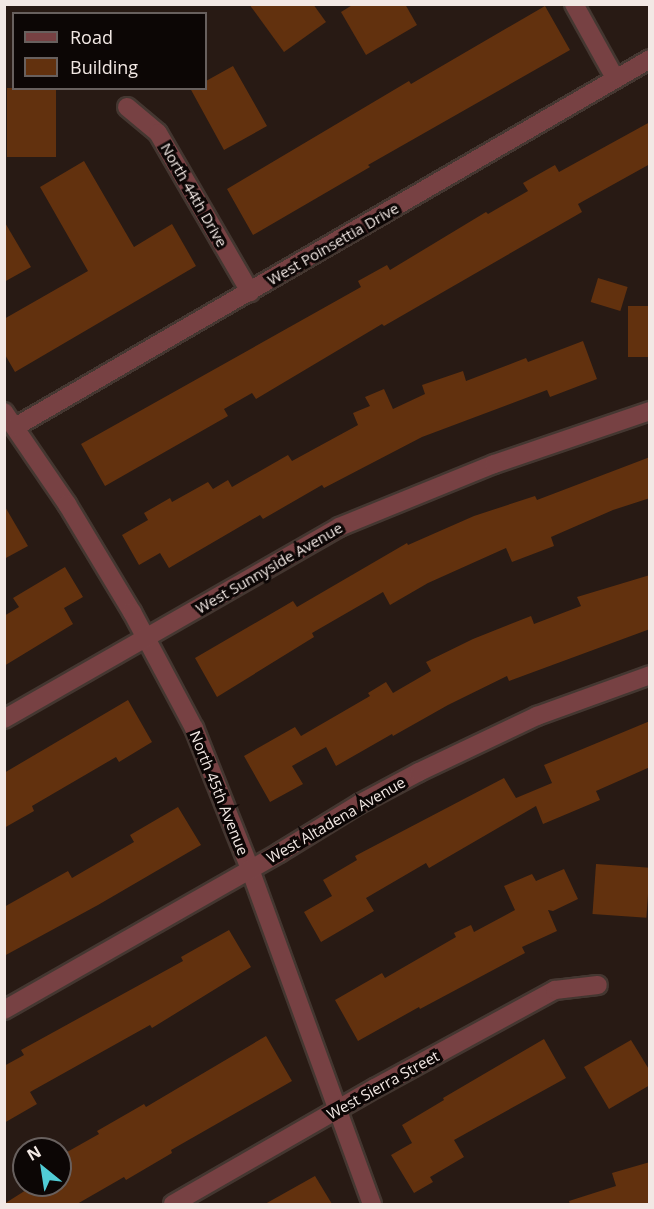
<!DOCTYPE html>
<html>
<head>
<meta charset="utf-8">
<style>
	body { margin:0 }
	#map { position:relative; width:654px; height:1209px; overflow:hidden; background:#281a14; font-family:"Open Sans",sans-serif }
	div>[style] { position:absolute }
	.building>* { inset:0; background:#62310e; transform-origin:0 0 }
	.roads { filter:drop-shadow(2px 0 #443731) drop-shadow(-2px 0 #443731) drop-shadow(0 2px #443731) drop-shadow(0 -2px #443731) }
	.minor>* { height:18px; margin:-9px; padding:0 9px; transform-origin:9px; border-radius:9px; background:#774143 }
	span { translate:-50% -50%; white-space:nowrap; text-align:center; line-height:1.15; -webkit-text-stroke:6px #0c0605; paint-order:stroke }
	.street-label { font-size:15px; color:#f2e8e4 }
	.frame { position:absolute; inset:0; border:6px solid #f2e8e4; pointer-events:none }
	.legend { position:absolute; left:12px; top:12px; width:195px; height:78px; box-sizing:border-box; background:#0c0605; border:2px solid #68605e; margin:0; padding:8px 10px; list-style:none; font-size:18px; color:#f2e8e4 }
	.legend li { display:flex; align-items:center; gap:12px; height:30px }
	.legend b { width:30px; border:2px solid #68605e }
	.north { position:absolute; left:12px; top:1137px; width:60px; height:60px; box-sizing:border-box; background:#0c0605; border:2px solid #68605e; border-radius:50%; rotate:330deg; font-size:16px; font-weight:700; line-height:24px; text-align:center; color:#f2e8e4 }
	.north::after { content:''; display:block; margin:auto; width:21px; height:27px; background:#51ccd5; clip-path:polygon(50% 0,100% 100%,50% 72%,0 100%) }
</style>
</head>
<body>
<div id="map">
	<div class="building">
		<i style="clip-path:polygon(249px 4px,313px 4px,326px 22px,284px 52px)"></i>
		<i style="clip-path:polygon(354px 4px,405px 4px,417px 25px,366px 55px,341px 12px)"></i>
		<i style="clip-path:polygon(545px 6px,570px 50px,368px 165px,370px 167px,253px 235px,227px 189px,409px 81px,411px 84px)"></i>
		<i style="clip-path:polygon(233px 66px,267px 126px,224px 150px,190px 88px,206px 88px,206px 81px)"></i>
		<i style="left:7px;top:88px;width:49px;height:69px"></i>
		<i style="clip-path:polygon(650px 122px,650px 164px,578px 204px,582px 212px,384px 326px,382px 324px,256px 399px,252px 393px,224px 409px,228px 416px,105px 486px,81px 444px,361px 287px,358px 281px,387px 265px,390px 270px,486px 212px,488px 214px,528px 191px,523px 183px,555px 165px,559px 172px)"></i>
		<i style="clip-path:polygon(84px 161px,134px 247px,172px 224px,196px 266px,15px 372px,4px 353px,4px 319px,88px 271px,40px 187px)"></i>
		<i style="clip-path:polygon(4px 221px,31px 267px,4px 282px)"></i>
		<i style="left:598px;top:278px;width:31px;height:25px;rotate:17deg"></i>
		<i style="left:628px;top:306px;width:22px;height:51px"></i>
		<i style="clip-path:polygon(583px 341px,597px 379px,550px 397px,547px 390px,422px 437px,324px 488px,322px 485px,263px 519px,260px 515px,169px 568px,160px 553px,139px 565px,122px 535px,148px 520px,144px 513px,170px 498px,172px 502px,208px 482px,213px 489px,228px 480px,232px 487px,288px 455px,292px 461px,358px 425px,353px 413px,370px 406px,365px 397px,384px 389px,393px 409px,425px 394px,422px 385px,463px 371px,466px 381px,526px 358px,528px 362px)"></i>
		<i style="clip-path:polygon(650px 457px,650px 498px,613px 510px,551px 537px,554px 546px,512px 562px,506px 548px,428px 583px,390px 605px,383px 592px,312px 633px,314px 637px,217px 697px,195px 658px,293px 601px,297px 607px,407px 543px,408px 545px,474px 516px,535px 496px,537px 500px)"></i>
		<i style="clip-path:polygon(4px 505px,28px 546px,4px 559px)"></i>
		<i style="clip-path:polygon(65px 567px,83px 597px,64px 608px,73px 624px,4px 666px,4px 616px,19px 607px,13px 598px)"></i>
		<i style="clip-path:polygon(650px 575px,650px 629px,509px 681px,507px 676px,448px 705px,393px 736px,392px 734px,336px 766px,326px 747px,292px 766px,303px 784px,270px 802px,244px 756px,295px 727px,301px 736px,370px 696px,368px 693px,386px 682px,393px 693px,431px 671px,426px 662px,473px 639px,531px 616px,534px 624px,581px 606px,577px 597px)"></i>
		<i style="clip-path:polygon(128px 700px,152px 742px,119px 762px,116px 757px,32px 806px,34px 811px,4px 828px,4px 773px)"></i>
		<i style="clip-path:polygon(650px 721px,650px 767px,596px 791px,600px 800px,543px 824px,536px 806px,429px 868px,426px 863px,366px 898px,374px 911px,321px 942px,304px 912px,332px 896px,323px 880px,357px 860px,355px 856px,504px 778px,516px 798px,552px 783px,544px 765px)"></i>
		<i style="clip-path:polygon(178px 807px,201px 845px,98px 905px,4px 956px,4px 907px,68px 871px,72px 878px,134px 842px,130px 835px)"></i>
		<i style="left:596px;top:864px;width:54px;height:50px;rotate:4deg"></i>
		<i style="clip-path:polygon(564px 869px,578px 899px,553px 911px,548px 910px,557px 931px,522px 947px,525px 953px,420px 1009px,419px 1007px,358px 1041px,335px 1000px,382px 973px,385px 978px,456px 937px,454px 933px,471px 925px,474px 932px,515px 910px,504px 886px,532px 874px,536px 881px)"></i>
		<i style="clip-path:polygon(229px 930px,251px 967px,152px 1028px,150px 1025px,30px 1092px,37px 1104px,4px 1123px,4px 1066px,24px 1055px,21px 1050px,183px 961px,181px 957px)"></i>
		<i style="clip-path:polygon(266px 1036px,292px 1081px,171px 1150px,172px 1153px,126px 1180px,124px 1177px,77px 1204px,4px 1204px,34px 1185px,60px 1185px,60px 1156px,99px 1134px,97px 1131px,144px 1104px,146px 1107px)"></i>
		<i style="clip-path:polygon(544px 1039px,566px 1078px,454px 1140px,464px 1157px,430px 1177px,433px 1182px,414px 1193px,391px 1155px,412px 1143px,402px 1125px,444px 1100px,443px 1098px)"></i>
		<i style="clip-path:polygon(631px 1040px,650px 1071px,650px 1085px,609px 1109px,584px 1067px)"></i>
		<i style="clip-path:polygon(650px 1162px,650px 1204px,570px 1204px,569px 1201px,616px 1186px,612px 1173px)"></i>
		<i style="clip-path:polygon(315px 1176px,332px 1204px,265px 1204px)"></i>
	</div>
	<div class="roads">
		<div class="minor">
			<i style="left:574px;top:4px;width:85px;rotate:61deg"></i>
			<i style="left:127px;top:107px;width:40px;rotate:40deg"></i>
			<i style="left:158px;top:133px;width:184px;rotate:59.9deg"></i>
			<i style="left:4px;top:412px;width:112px;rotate:55.6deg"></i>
			<i style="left:67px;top:504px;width:126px;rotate:59deg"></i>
			<i style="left:132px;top:612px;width:132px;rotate:61.9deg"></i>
			<i style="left:194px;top:728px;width:152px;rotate:68.3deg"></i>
			<i style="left:250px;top:869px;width:357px;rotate:70deg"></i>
			<i style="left:15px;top:427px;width:734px;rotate:-30.09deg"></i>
			<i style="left:4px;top:719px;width:386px;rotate:-29.8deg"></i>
			<i style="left:339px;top:527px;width:167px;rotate:-22.1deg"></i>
			<i style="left:494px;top:464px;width:165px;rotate:-18.8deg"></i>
			<i style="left:4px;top:1010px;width:317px;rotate:-29.7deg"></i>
			<i style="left:279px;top:853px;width:94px;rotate:-31.5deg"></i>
			<i style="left:359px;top:804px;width:68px;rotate:-28.1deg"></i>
			<i style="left:419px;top:772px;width:131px;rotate:-25.4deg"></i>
			<i style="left:537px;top:716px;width:120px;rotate:-19.9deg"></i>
			<i style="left:173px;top:1204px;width:233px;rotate:-29.9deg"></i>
			<i style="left:375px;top:1088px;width:205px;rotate:-28.6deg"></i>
			<i style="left:555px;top:990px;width:43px;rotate:-6.6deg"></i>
		</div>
	</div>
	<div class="street-label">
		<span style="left:194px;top:195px;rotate:60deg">North 44th Drive</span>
		<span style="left:333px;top:244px;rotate:-30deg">West Poinsettia Drive</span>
		<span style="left:269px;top:568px;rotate:-30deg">West Sunnyside Avenue</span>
		<span style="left:219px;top:793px;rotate:68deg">North 45th Avenue</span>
		<span style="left:336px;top:820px;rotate:-30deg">West Altadena Avenue</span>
		<span style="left:383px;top:1085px;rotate:-29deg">West Sierra Street</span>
	</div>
	<div class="frame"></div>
	<ul class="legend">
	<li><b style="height:8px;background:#774143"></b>Road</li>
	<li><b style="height:16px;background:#62310e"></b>Building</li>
	</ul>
	<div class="north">N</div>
</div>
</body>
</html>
